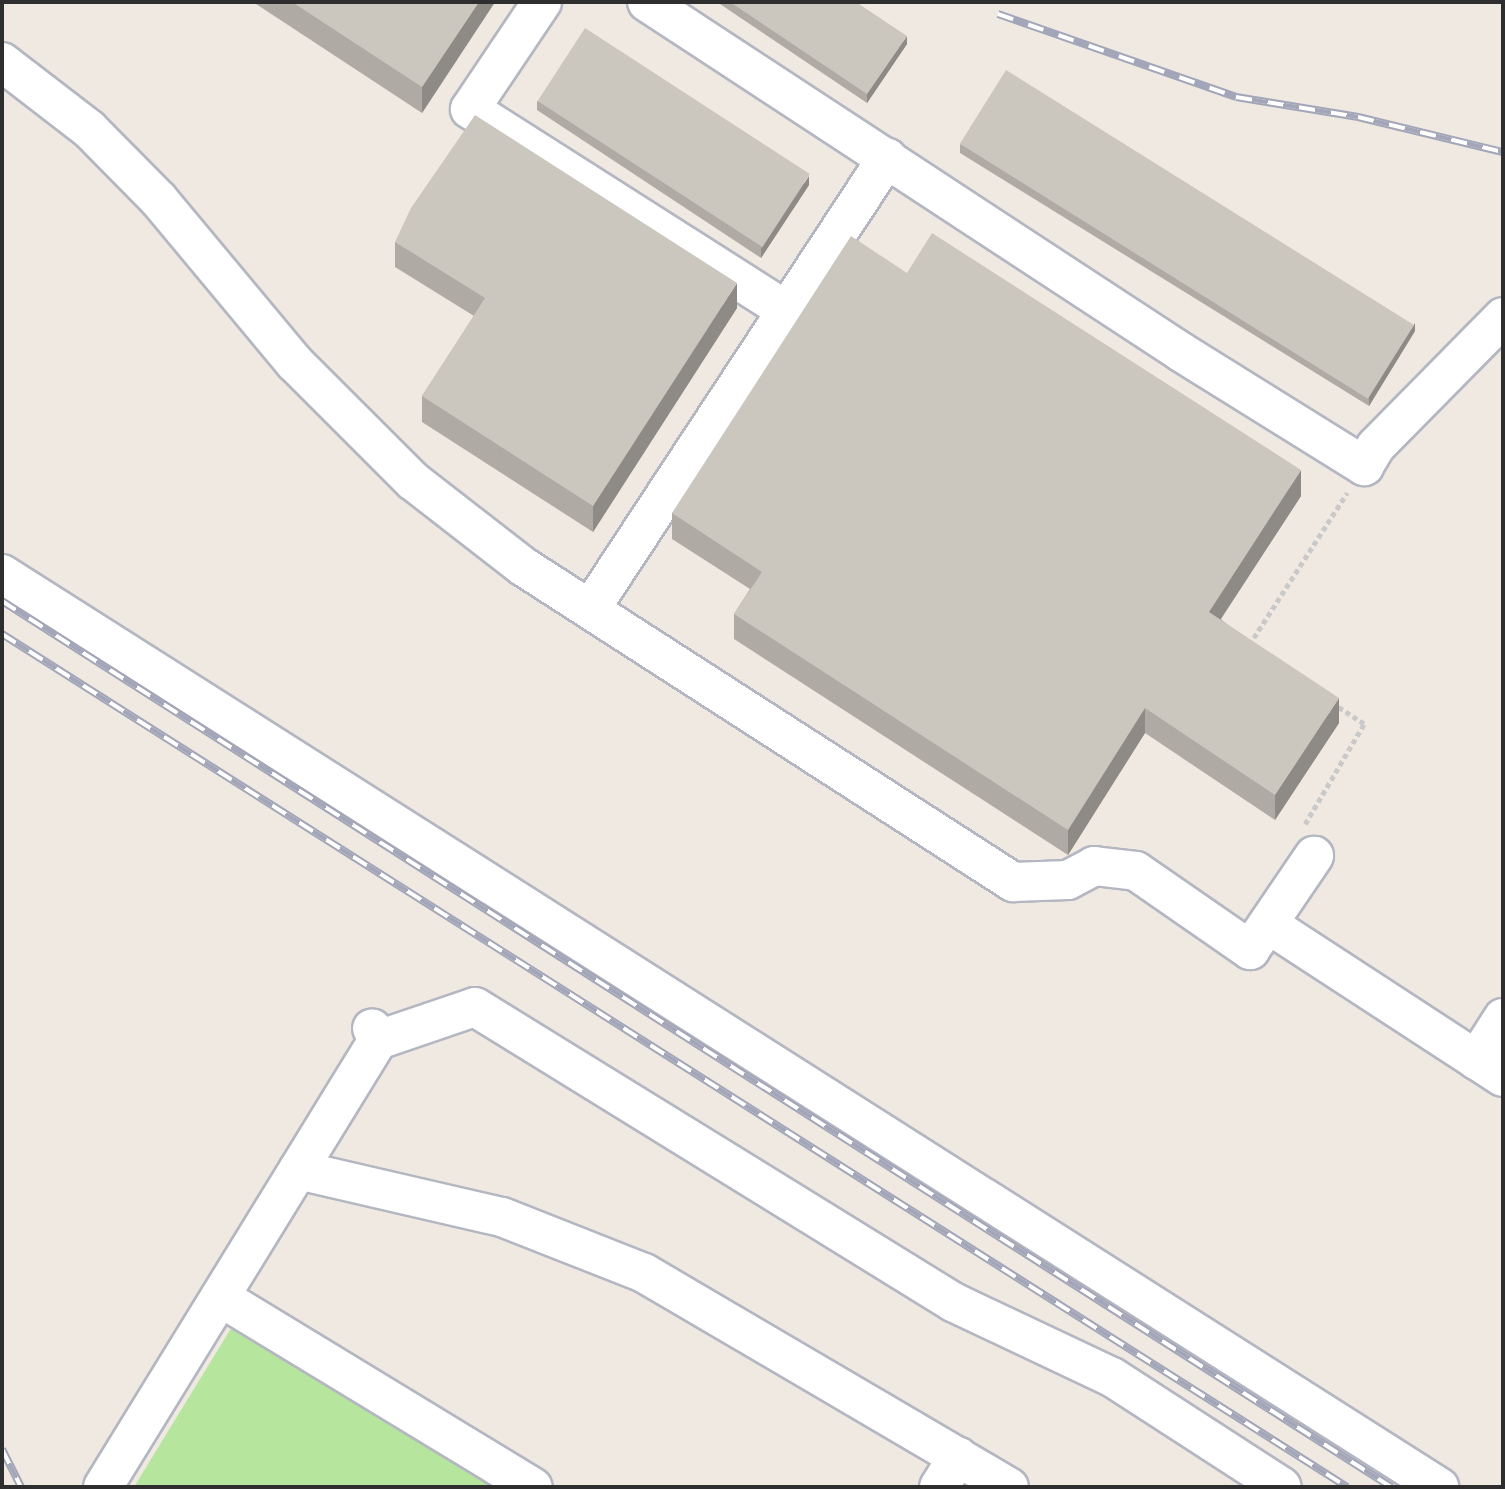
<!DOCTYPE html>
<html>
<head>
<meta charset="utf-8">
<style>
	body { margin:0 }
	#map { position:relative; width:1505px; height:1489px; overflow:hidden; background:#efe9e1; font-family:Manrope,sans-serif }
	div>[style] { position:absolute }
	.green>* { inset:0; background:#b6e59e }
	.path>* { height:4.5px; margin-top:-2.25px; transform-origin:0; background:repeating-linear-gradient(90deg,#c9c9c9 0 5px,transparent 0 8.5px) }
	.roads { filter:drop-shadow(2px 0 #b4b7c1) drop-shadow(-2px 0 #b4b7c1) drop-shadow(0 2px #b4b7c1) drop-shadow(0 -2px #b4b7c1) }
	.minor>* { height:38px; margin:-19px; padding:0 19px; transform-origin:19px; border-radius:19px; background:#fff }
	.rail>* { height:8px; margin-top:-4px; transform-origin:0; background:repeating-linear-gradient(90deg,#fff 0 16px,#a3a6b8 0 32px); box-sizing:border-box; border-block:2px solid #a3a6b8 }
	.wall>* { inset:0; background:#afaba4 }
	.shaded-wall>* { inset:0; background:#8e8b86 }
	.building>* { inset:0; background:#cbc7bf; transform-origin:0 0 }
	span { translate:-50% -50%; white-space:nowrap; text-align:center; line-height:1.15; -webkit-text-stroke:5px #fff; paint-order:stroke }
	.frame { position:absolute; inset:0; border:4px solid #2e2e2e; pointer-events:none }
</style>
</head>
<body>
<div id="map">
	<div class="green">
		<i style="clip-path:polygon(242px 1328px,510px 1487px,134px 1487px,230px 1330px)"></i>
	</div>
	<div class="path">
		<i style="left:1249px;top:645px;width:181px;rotate:-57.2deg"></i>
		<i style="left:1305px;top:824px;width:116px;rotate:-59.5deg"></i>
		<i style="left:1364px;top:724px;width:33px;rotate:-147deg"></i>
	</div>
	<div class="roads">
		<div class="minor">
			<i style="left:542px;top:2px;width:129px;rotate:123.9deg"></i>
			<i style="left:470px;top:109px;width:375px;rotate:32.5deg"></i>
			<i style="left:647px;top:2px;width:638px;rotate:33.24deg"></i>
			<i style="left:1181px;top:352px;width:216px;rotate:31.9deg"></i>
			<i style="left:1364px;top:466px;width:23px;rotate:-59deg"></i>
			<i style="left:1376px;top:446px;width:181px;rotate:-45.4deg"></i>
			<i style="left:2px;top:62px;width:110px;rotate:37.6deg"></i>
			<i style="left:89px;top:129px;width:100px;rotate:45.4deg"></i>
			<i style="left:159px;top:200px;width:212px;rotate:50.2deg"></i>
			<i style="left:295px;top:363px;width:167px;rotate:45deg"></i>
			<i style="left:413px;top:481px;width:140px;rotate:37.8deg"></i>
			<i style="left:524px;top:567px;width:582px;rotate:32.79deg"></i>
			<i style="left:1013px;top:882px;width:55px;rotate:-2.1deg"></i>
			<i style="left:1068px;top:880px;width:30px;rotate:-28deg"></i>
			<i style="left:1094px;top:866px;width:42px;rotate:6.8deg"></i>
			<i style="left:1136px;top:871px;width:139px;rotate:34.7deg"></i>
			<i style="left:1250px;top:950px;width:114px;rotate:-55.8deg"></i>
			<i style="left:2px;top:574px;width:1703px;rotate:32.43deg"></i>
			<i style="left:591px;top:608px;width:539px;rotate:-56.66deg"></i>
			<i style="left:1268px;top:924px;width:280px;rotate:33.1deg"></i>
			<i style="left:378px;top:1040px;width:102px;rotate:-18.8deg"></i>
			<i style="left:475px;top:1007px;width:562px;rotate:31.68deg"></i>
			<i style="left:953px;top:1302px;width:176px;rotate:25.3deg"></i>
			<i style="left:1112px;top:1377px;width:202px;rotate:32.9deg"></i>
			<i style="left:1476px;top:1060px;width:50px;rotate:-57.3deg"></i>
			<i style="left:298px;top:1170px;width:209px;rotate:13deg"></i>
			<i style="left:502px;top:1217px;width:153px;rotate:21.5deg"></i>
			<i style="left:644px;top:1273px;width:423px;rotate:30.4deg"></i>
			<i style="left:220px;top:1297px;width:366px;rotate:31.3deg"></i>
			<i style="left:103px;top:1487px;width:525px;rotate:-58.4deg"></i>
			<i style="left:378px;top:1040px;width:13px;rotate:-117deg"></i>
			<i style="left:939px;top:1487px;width:36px;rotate:-58deg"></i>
		</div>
	</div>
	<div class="rail">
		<i style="left:998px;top:14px;width:252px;rotate:19.2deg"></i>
		<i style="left:1236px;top:97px;width:124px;rotate:9.3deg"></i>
		<i style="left:1358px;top:117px;width:149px;rotate:13.6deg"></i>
		<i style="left:2px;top:601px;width:1648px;rotate:32.53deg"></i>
		<i style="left:2px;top:634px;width:1593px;rotate:32.38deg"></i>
		<i style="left:2px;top:1449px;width:42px;rotate:63.4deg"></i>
	</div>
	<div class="wall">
		<i style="clip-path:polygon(253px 2px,495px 2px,422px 113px)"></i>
		<i style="clip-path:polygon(717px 2px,856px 2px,907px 44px,867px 103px)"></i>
		<i style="clip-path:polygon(537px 101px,809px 185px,761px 258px,537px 110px)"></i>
		<i style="clip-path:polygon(960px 144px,1415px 331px,1369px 406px,960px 153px)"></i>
		<i style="clip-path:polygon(395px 242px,737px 308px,593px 532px,422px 422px,422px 396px,474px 316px,395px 267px)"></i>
		<i style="clip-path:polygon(907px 273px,1301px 496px,1221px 619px,1339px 723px,1275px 820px,1145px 733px,1068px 855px,734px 639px,734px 614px,750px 589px,672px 539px,672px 513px)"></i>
	</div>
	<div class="shaded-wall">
		<i style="clip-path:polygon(479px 2px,495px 2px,422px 113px,422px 87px)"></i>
		<i style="clip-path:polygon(907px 36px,907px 44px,867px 103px,867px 94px)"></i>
		<i style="clip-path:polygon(809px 176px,809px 185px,761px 258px,761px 249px)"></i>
		<i style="clip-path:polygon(737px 283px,737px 308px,593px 532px,593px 506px)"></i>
		<i style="clip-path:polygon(1415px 323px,1415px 331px,1369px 406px,1369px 397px)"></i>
		<i style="clip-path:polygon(1301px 470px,1301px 496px,1209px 637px,1209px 612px)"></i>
		<i style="clip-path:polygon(1339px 698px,1339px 723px,1275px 820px,1275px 795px)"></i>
		<i style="clip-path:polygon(1145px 708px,1145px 733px,1068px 855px,1068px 830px)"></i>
	</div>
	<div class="building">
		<i style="clip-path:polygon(292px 2px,479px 2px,422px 87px)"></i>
		<i style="clip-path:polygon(730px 2px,856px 2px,907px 36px,867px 94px)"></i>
		<i style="left:585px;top:28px;width:268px;height:87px;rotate:33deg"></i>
		<i style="left:1006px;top:70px;width:481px;height:87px;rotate:32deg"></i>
		<i style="clip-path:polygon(475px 115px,737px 283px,593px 506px,422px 396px,485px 298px,395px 242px,411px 208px)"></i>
		<i style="clip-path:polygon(932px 233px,1301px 470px,1209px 612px,1339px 698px,1275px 795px,1145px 708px,1068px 830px,734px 614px,762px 572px,672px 513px,851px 236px,907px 273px)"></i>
	</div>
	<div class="frame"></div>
</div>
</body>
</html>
